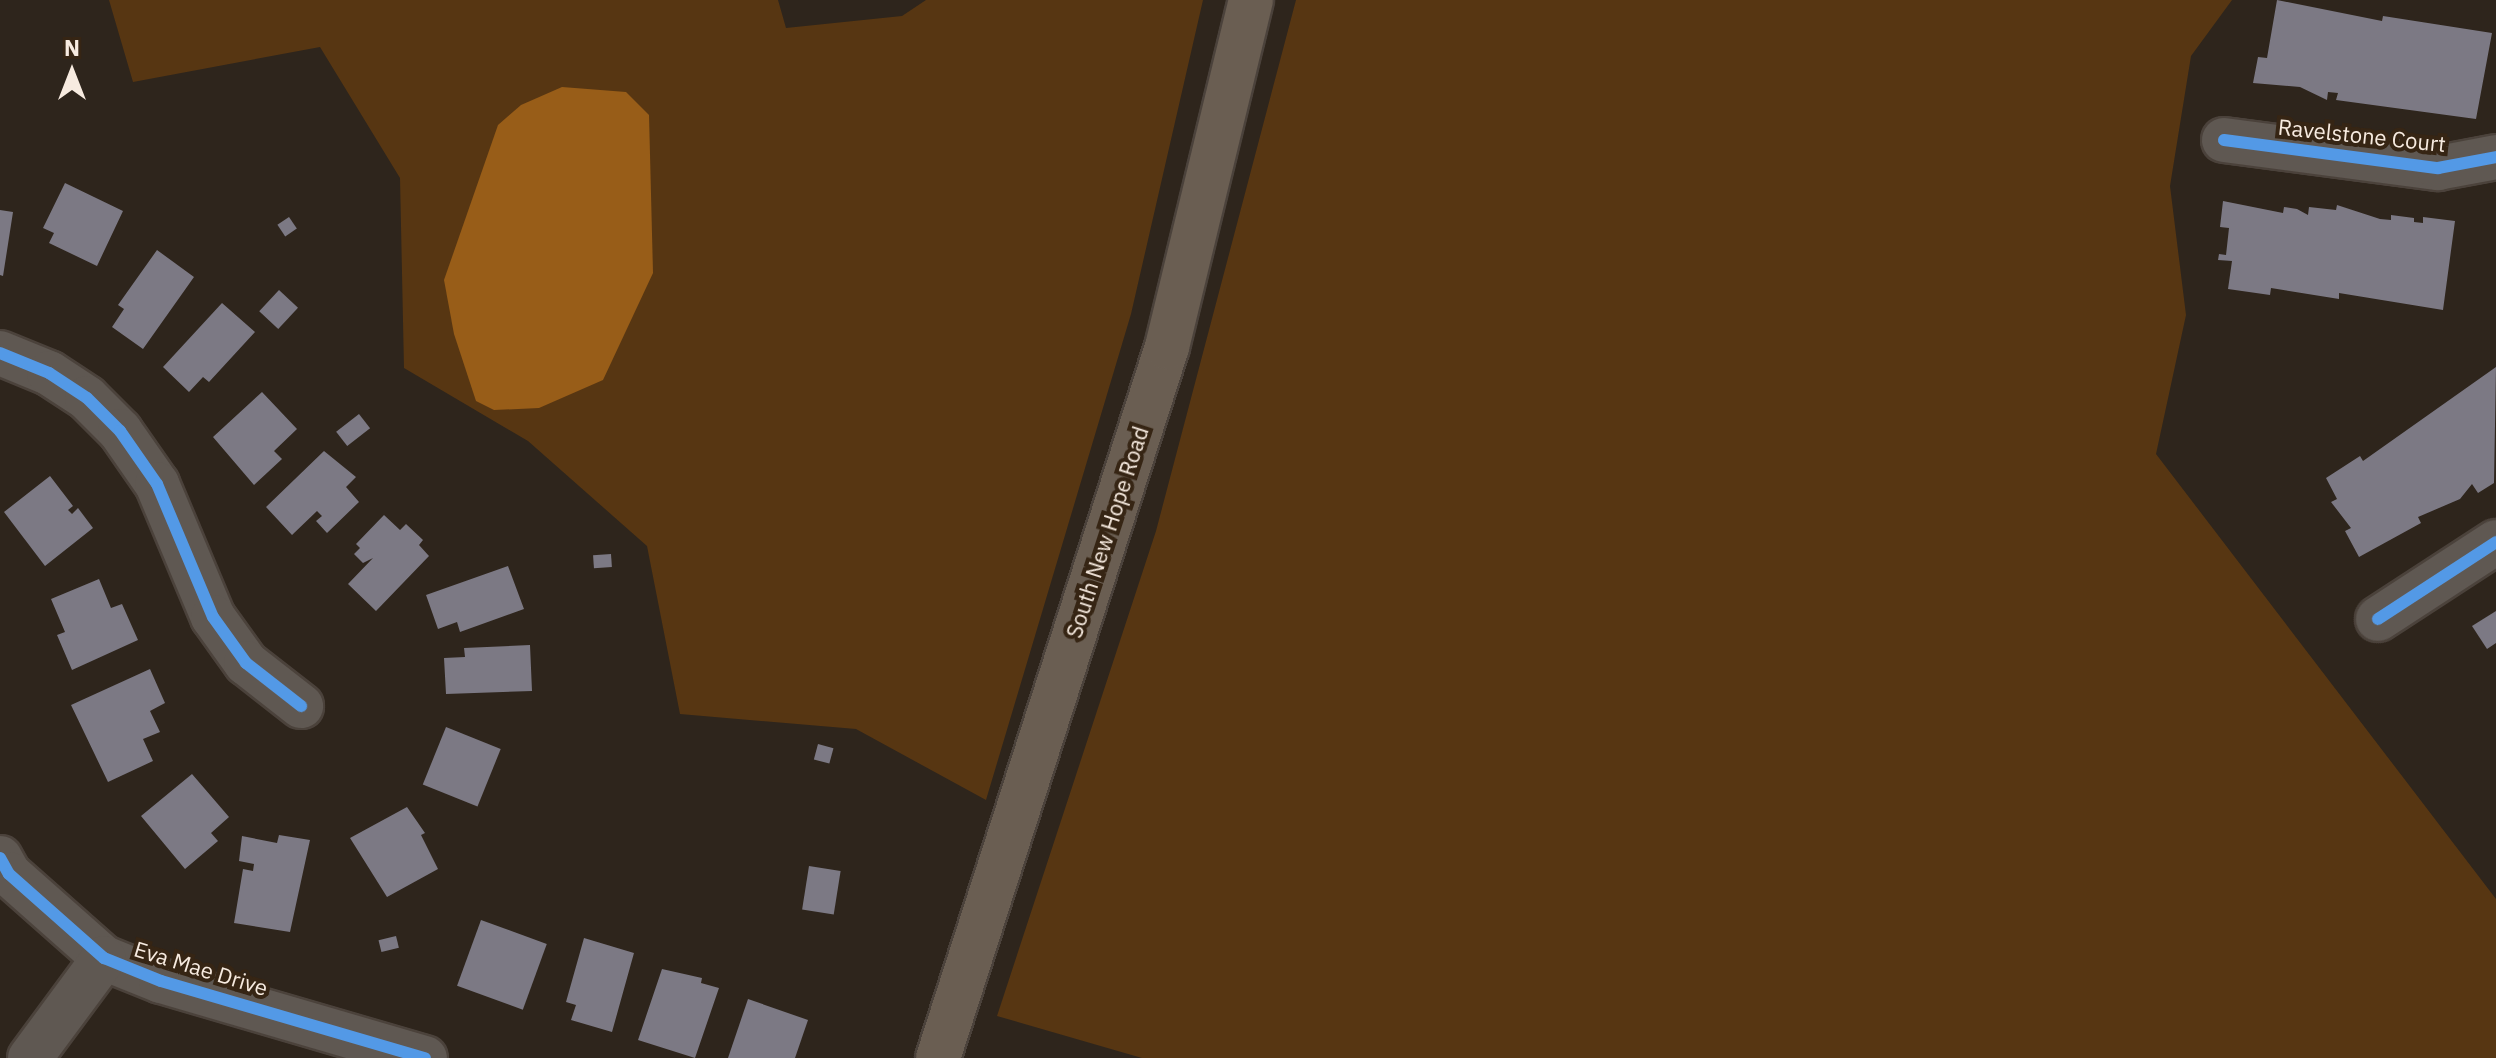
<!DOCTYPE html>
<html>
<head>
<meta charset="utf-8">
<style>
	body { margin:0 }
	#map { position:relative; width:2496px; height:1058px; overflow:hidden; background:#2e251c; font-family:"IBM Plex Sans",sans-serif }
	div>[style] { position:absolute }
	.green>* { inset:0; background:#573612 }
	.water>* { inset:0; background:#985d18 }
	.building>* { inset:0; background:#7c7984; transform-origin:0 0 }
	.roads { filter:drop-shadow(2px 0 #4b423b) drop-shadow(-2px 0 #4b423b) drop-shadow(0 2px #4b423b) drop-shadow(0 -2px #4b423b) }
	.minor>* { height:44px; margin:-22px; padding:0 22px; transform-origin:22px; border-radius:22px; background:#5f5852 }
	.major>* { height:44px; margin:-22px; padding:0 22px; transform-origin:22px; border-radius:22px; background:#6a5e52 }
	.cycleway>* { height:12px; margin:-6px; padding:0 6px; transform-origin:6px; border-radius:6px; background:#5399e6 }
	span { translate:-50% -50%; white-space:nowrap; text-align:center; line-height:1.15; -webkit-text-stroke:8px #362514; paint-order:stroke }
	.street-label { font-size:22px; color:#f7ebe0 }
	.north { position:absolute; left:32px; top:32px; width:80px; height:80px; -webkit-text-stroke:6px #362514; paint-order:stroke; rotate:0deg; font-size:22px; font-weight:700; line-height:32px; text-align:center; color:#f7ebe0 }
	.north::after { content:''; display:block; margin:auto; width:28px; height:36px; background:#f7ebe0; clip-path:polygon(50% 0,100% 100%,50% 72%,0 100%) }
</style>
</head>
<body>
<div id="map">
	<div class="green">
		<i style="clip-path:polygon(109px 0,778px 0,786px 28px,902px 16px,926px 0,1203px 0,1131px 314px,986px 800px,856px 729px,680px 714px,647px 546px,528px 441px,404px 368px,400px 178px,320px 47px,133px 82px)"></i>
		<i style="clip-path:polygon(1296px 0,2232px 0,2191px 56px,2170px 186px,2186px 315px,2156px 454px,2496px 899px,2496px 1058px,1142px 1058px,997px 1016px,1156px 531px)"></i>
	</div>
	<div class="water">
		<i style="clip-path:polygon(562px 87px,626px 92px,649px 115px,653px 273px,603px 380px,539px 408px,494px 410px,476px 401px,454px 334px,444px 280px,498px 125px,521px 105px)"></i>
	</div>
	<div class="building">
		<i style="clip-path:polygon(2277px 0,2382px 21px,2383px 16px,2492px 33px,2476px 119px,2336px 100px,2338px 93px,2328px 92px,2327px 100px,2300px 87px,2253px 83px,2258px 57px,2267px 58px)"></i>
		<i style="clip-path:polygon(65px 183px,123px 211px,97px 266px,49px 243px,54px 233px,43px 228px)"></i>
		<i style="clip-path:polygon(2223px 201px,2283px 213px,2284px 207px,2297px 209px,2308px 215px,2309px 207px,2336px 210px,2337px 205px,2380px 219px,2391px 220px,2391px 215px,2414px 218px,2414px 222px,2423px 223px,2423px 217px,2455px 221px,2443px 310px,2339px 293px,2339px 299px,2271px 288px,2270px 295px,2228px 289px,2232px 261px,2218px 260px,2219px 254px,2226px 255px,2229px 228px,2220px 227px)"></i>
		<i style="clip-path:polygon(0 210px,13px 212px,3px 276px,0 275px)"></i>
		<i style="left:289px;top:217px;width:14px;height:14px;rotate:56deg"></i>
		<i style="clip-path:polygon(157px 250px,194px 277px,143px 349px,112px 327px,124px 309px,118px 305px)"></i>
		<i style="left:279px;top:290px;width:26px;height:29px;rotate:43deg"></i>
		<i style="clip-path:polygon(222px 303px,255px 332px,209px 382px,203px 377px,189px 392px,163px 367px)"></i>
		<i style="clip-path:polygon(2496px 367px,2494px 483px,2478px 493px,2472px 484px,2460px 499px,2418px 517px,2421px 523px,2359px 557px,2345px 531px,2351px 528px,2331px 502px,2337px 499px,2326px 478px,2360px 456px,2363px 461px)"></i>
		<i style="clip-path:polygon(262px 392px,297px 429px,274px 451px,282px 459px,254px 485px,213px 437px)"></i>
		<i style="left:359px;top:414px;width:18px;height:29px;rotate:52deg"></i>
		<i style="clip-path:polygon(324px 451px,356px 477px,346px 487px,359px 502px,327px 533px,316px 521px,322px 516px,317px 511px,292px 535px,266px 507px)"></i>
		<i style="clip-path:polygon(50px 476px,73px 506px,68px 510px,72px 514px,78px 508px,93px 528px,45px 566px,4px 512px)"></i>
		<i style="clip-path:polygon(384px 515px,400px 530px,406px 524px,423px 540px,419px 545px,429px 556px,376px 611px,348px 584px,373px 558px,363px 563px,354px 554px,360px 548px,356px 544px)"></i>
		<i style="left:611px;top:554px;width:13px;height:18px;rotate:86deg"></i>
		<i style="clip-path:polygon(508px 566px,524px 609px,460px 632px,457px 622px,438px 629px,426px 595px)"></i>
		<i style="clip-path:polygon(99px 579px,111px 608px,122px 604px,138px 640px,72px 670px,57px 635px,65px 632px,51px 599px)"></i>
		<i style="clip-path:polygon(2496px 611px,2496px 643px,2487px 649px,2472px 626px)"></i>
		<i style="clip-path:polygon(530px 645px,532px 691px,446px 694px,444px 658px,465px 657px,464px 648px)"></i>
		<i style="clip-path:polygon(150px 669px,165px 703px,150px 711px,160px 732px,143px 739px,153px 761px,108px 782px,71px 705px)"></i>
		<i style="left:446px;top:727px;width:59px;height:62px;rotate:22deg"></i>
		<i style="left:818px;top:744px;width:16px;height:16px;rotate:15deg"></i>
		<i style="clip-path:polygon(192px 774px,229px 817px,211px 833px,218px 841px,185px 869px,141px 816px)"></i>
		<i style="clip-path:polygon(407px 807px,425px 833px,421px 835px,438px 869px,387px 897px,350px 838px)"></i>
		<i style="clip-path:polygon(279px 835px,310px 840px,290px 932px,234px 923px,243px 869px,253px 871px,254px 864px,239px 861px,242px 836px,277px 843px)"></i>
		<i style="left:809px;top:866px;width:32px;height:44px;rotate:9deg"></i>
		<i style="left:481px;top:920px;width:70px;height:70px;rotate:20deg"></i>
		<i style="left:396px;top:936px;width:12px;height:18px;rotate:76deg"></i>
		<i style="clip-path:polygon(584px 938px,634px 953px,612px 1032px,571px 1020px,576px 1005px,566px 1002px)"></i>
		<i style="clip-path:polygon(662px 969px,702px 978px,701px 983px,719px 988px,695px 1058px,638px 1040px)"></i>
		<i style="clip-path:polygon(748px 999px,808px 1020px,795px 1058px,728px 1058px)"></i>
	</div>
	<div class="roads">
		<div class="minor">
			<i style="left:2224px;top:140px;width:216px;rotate:7.5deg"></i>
			<i style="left:2438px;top:168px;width:59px;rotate:-10.7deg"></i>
			<i style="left:0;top:353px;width:53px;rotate:22.2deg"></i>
			<i style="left:49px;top:373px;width:45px;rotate:33.3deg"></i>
			<i style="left:87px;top:398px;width:47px;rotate:45deg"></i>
			<i style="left:120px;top:431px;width:65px;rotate:55.1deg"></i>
			<i style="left:157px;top:484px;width:144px;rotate:67.2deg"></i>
			<i style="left:213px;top:617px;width:57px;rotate:54.3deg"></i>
			<i style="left:246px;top:663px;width:70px;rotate:38deg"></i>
			<i style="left:2378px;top:619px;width:141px;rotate:-33.1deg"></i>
			<i style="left:0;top:858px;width:18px;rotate:61deg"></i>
			<i style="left:9px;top:874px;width:127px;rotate:41.5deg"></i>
			<i style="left:104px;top:958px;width:61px;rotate:22deg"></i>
			<i style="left:161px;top:981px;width:275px;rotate:16.3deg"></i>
			<i style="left:30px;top:1058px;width:124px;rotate:-53.5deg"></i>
		</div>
		<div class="major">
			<i style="left:938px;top:1058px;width:747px;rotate:-72.15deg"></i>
			<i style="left:1167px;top:347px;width:357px;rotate:-76.4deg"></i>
		</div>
	</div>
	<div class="cycleway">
		<i style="left:2224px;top:140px;width:216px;rotate:7.5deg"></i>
		<i style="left:2438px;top:168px;width:59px;rotate:-10.7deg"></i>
		<i style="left:0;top:353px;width:53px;rotate:22.2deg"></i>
		<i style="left:49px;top:373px;width:45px;rotate:33.3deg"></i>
		<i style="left:87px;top:398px;width:47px;rotate:45deg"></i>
		<i style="left:120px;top:431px;width:65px;rotate:55.1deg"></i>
		<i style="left:157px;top:484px;width:144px;rotate:67.2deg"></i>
		<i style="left:213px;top:617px;width:57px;rotate:54.3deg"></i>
		<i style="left:246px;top:663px;width:70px;rotate:38deg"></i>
		<i style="left:2378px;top:619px;width:141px;rotate:-33.1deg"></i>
		<i style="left:0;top:858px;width:18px;rotate:61deg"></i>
		<i style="left:9px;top:874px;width:127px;rotate:41.5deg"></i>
		<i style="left:104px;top:958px;width:61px;rotate:22deg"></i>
		<i style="left:161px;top:981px;width:275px;rotate:16.3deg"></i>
	</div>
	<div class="street-label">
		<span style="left:2362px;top:135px;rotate:6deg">Ravelstone Court</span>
		<span style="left:1107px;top:532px;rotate:-72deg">South New Hope Road</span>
		<span style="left:201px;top:968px;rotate:17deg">Eva Mae Drive</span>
	</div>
	<div class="north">N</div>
</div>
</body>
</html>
